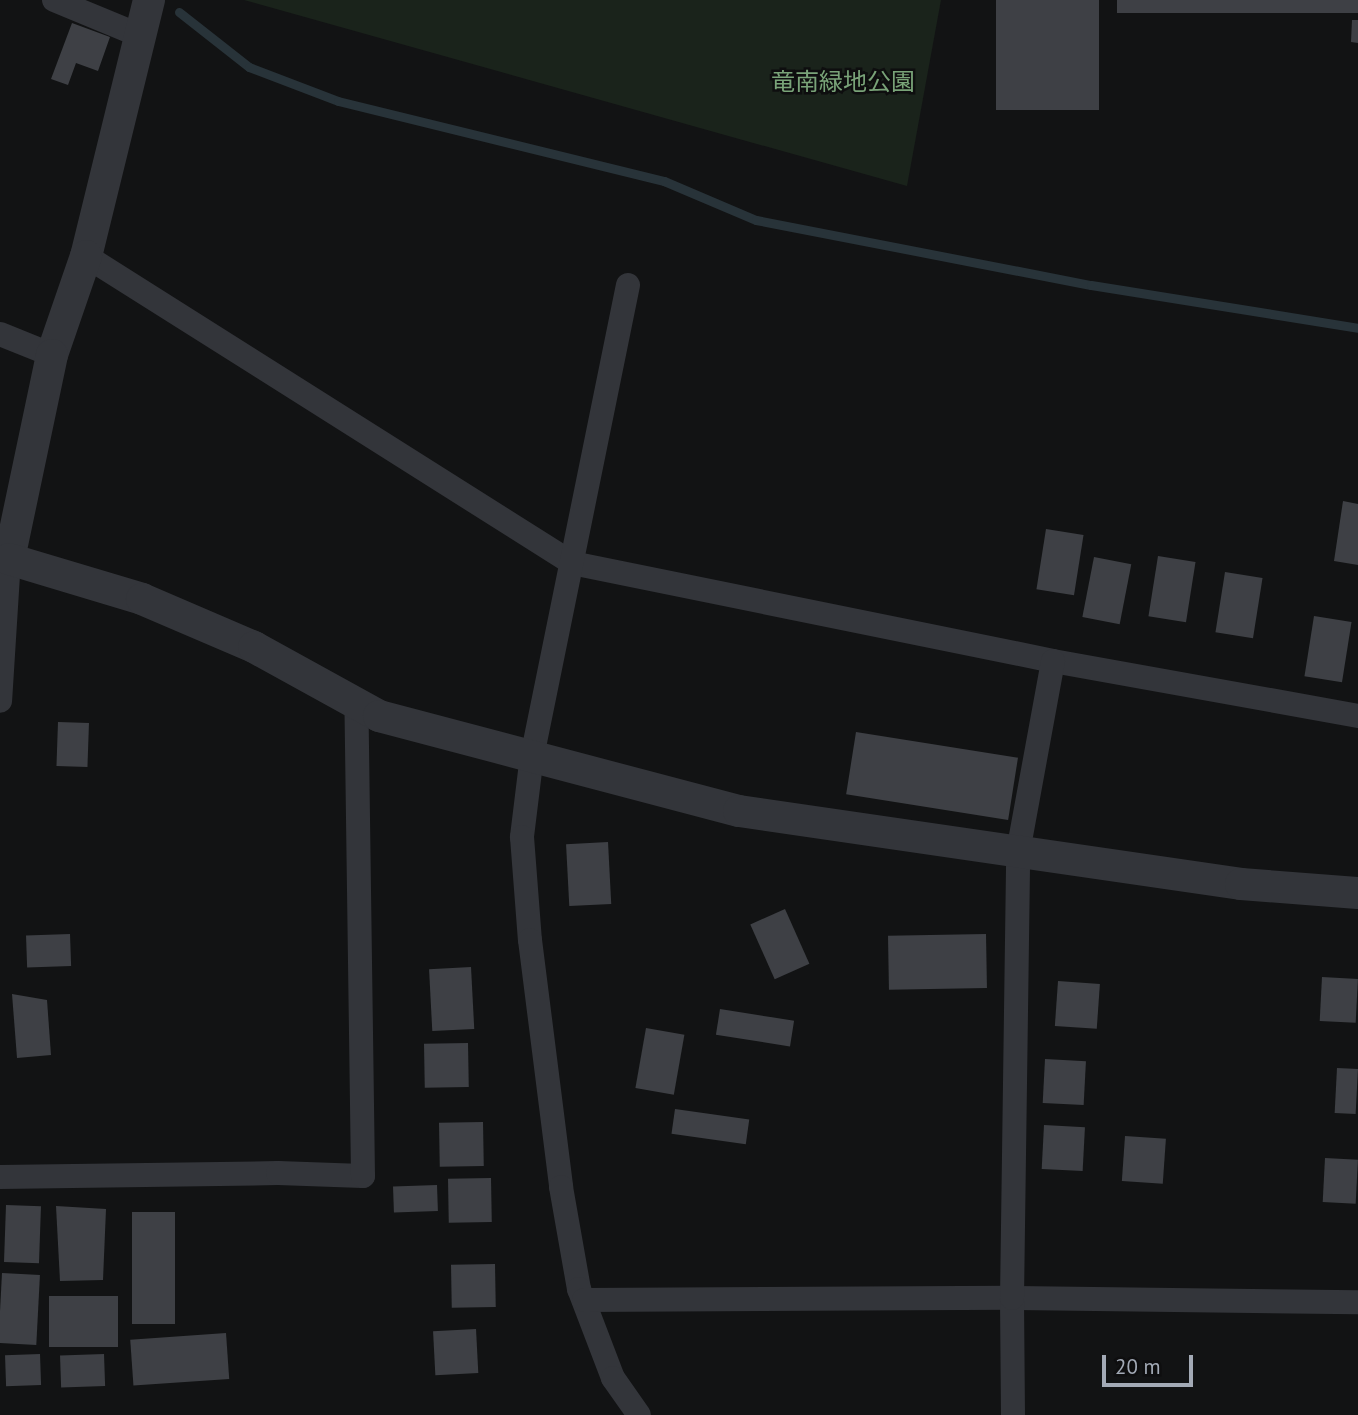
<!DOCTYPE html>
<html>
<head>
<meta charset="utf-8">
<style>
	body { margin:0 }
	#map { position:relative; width:1358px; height:1415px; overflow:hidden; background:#121314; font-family:"PT Sans","Noto Sans JP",sans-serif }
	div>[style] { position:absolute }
	.green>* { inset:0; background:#1a231b }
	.stream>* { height:9px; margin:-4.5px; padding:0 4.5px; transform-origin:4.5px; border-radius:4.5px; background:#283339 }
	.building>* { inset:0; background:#3e4045; transform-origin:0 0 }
	.minor>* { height:24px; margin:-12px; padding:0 12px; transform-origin:12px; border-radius:12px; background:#33353a }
	.tertiary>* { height:32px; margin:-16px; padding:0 16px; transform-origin:16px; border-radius:16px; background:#33353a }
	span { translate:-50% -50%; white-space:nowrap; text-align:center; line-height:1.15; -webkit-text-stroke:5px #0e0e0f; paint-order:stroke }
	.park-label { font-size:24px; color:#79a378 }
	.scale { position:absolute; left:1102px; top:1355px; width:91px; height:32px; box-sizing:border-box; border:4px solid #a3aab6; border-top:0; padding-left:9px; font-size:21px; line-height:24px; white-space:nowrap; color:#a3aab6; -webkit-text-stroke:5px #0e0e0f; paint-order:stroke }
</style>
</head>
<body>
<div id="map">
	<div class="green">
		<i style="clip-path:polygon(244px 0,941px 0,907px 186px)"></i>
	</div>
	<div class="stream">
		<i style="left:179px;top:12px;width:89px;rotate:38.2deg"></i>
		<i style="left:249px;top:67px;width:95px;rotate:20.9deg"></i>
		<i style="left:338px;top:101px;width:336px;rotate:13.8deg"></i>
		<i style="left:664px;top:181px;width:100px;rotate:23deg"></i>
		<i style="left:756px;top:220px;width:341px;rotate:11deg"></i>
		<i style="left:1091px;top:285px;width:270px;rotate:9.1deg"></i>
	</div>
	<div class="building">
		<i style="left:996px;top:0;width:103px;height:110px"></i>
		<i style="left:1117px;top:0;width:241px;height:13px"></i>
		<i style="clip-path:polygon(1352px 20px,1358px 20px,1358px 43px,1351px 42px)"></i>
		<i style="clip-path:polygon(72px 23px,110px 37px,98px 71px,76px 63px,68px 85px,51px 79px)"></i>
		<i style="clip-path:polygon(1343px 501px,1358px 504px,1358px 565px,1334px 561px)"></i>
		<i style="left:1046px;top:529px;width:38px;height:61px;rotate:9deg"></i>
		<i style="left:1158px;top:556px;width:38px;height:61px;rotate:9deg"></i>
		<i style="left:1094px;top:557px;width:38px;height:61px;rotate:11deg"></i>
		<i style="left:1225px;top:572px;width:38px;height:61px;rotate:9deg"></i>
		<i style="left:1314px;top:616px;width:38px;height:61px;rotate:9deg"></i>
		<i style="left:58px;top:722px;width:31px;height:44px;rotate:2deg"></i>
		<i style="left:856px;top:732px;width:164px;height:63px;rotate:9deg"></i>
		<i style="left:608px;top:842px;width:62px;height:42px;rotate:87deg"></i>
		<i style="left:785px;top:909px;width:60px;height:38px;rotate:66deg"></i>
		<i style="left:70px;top:934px;width:32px;height:44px;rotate:88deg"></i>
		<i style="left:986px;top:934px;width:54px;height:98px;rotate:89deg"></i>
		<i style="left:471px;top:967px;width:62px;height:42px;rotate:87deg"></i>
		<i style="left:1322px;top:977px;width:36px;height:44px;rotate:3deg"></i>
		<i style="left:1058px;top:981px;width:42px;height:45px;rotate:4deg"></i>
		<i style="clip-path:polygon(12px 994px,47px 1000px,51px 1055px,17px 1058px)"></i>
		<i style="left:720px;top:1009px;width:75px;height:26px;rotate:9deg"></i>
		<i style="left:646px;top:1028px;width:39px;height:61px;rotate:10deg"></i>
		<i style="left:468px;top:1043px;width:44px;height:44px;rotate:89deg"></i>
		<i style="left:1045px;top:1059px;width:41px;height:44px;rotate:3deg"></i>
		<i style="left:1337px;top:1068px;width:21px;height:45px;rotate:3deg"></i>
		<i style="left:675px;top:1109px;width:75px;height:25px;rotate:8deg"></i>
		<i style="left:483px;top:1122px;width:44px;height:44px;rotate:89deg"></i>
		<i style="left:1044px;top:1125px;width:41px;height:44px;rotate:3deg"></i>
		<i style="left:1125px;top:1136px;width:41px;height:45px;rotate:4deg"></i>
		<i style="left:1325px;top:1158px;width:33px;height:44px;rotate:3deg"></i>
		<i style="left:491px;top:1178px;width:44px;height:43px;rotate:89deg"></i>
		<i style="left:437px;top:1185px;width:26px;height:44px;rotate:88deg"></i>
		<i style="left:6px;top:1205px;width:35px;height:57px;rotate:2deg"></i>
		<i style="clip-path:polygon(56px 1206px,106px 1209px,103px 1280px,60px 1281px)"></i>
		<i style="left:132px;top:1212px;width:43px;height:112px"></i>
		<i style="left:495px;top:1264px;width:43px;height:44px;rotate:89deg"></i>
		<i style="left:2px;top:1273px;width:38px;height:70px;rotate:3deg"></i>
		<i style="left:49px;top:1296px;width:69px;height:51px"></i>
		<i style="left:476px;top:1329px;width:44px;height:43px;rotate:87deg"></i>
		<i style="left:226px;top:1333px;width:46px;height:96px;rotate:86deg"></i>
		<i style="left:40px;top:1354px;width:31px;height:35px;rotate:88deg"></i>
		<i style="left:104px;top:1354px;width:32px;height:44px;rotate:88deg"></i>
	</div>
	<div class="minor">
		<i style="left:54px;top:0;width:92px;rotate:22.4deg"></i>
		<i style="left:86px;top:256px;width:575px;rotate:32.28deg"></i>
		<i style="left:572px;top:563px;width:491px;rotate:11.5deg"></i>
		<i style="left:1053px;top:661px;width:310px;rotate:10.2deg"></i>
		<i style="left:628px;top:285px;width:480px;rotate:101.5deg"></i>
		<i style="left:532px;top:755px;width:83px;rotate:97deg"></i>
		<i style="left:522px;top:837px;width:103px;rotate:85.6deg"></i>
		<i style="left:530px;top:940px;width:249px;rotate:82.8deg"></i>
		<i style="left:561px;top:1187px;width:104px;rotate:80deg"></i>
		<i style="left:579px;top:1289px;width:95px;rotate:69.1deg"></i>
		<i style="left:613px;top:1378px;width:45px;rotate:54.9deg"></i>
		<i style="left:0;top:334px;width:56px;rotate:22deg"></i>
		<i style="left:0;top:558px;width:9px;rotate:6deg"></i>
		<i style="left:9px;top:559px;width:142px;rotate:93.6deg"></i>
		<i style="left:0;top:1177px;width:278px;rotate:-0.8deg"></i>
		<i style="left:278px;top:1173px;width:85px;rotate:2deg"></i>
		<i style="left:363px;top:1176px;width:473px;rotate:-90.8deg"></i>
		<i style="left:584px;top:1300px;width:428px;rotate:-0.3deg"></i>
		<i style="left:1012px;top:1298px;width:346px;rotate:0.7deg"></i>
		<i style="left:1013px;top:1415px;width:117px;rotate:-90.5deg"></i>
		<i style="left:1012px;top:1298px;width:446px;rotate:-89.2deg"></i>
		<i style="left:1018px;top:852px;width:194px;rotate:-79.6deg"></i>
	</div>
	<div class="tertiary">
		<i style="left:149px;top:0;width:264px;rotate:103.8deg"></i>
		<i style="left:86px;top:256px;width:105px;rotate:109deg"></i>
		<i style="left:52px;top:355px;width:208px;rotate:101.9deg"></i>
		<i style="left:9px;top:559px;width:139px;rotate:16.7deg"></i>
		<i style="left:142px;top:599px;width:122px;rotate:23.2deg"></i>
		<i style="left:254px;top:647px;width:143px;rotate:28.9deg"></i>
		<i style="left:379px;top:716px;width:372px;rotate:14.8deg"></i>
		<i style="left:739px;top:811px;width:507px;rotate:8.27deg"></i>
		<i style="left:1241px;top:884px;width:117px;rotate:4.4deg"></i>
	</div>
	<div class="park-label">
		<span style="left:843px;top:82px">竜南緑地公園</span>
	</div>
	<div class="scale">20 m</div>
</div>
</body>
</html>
